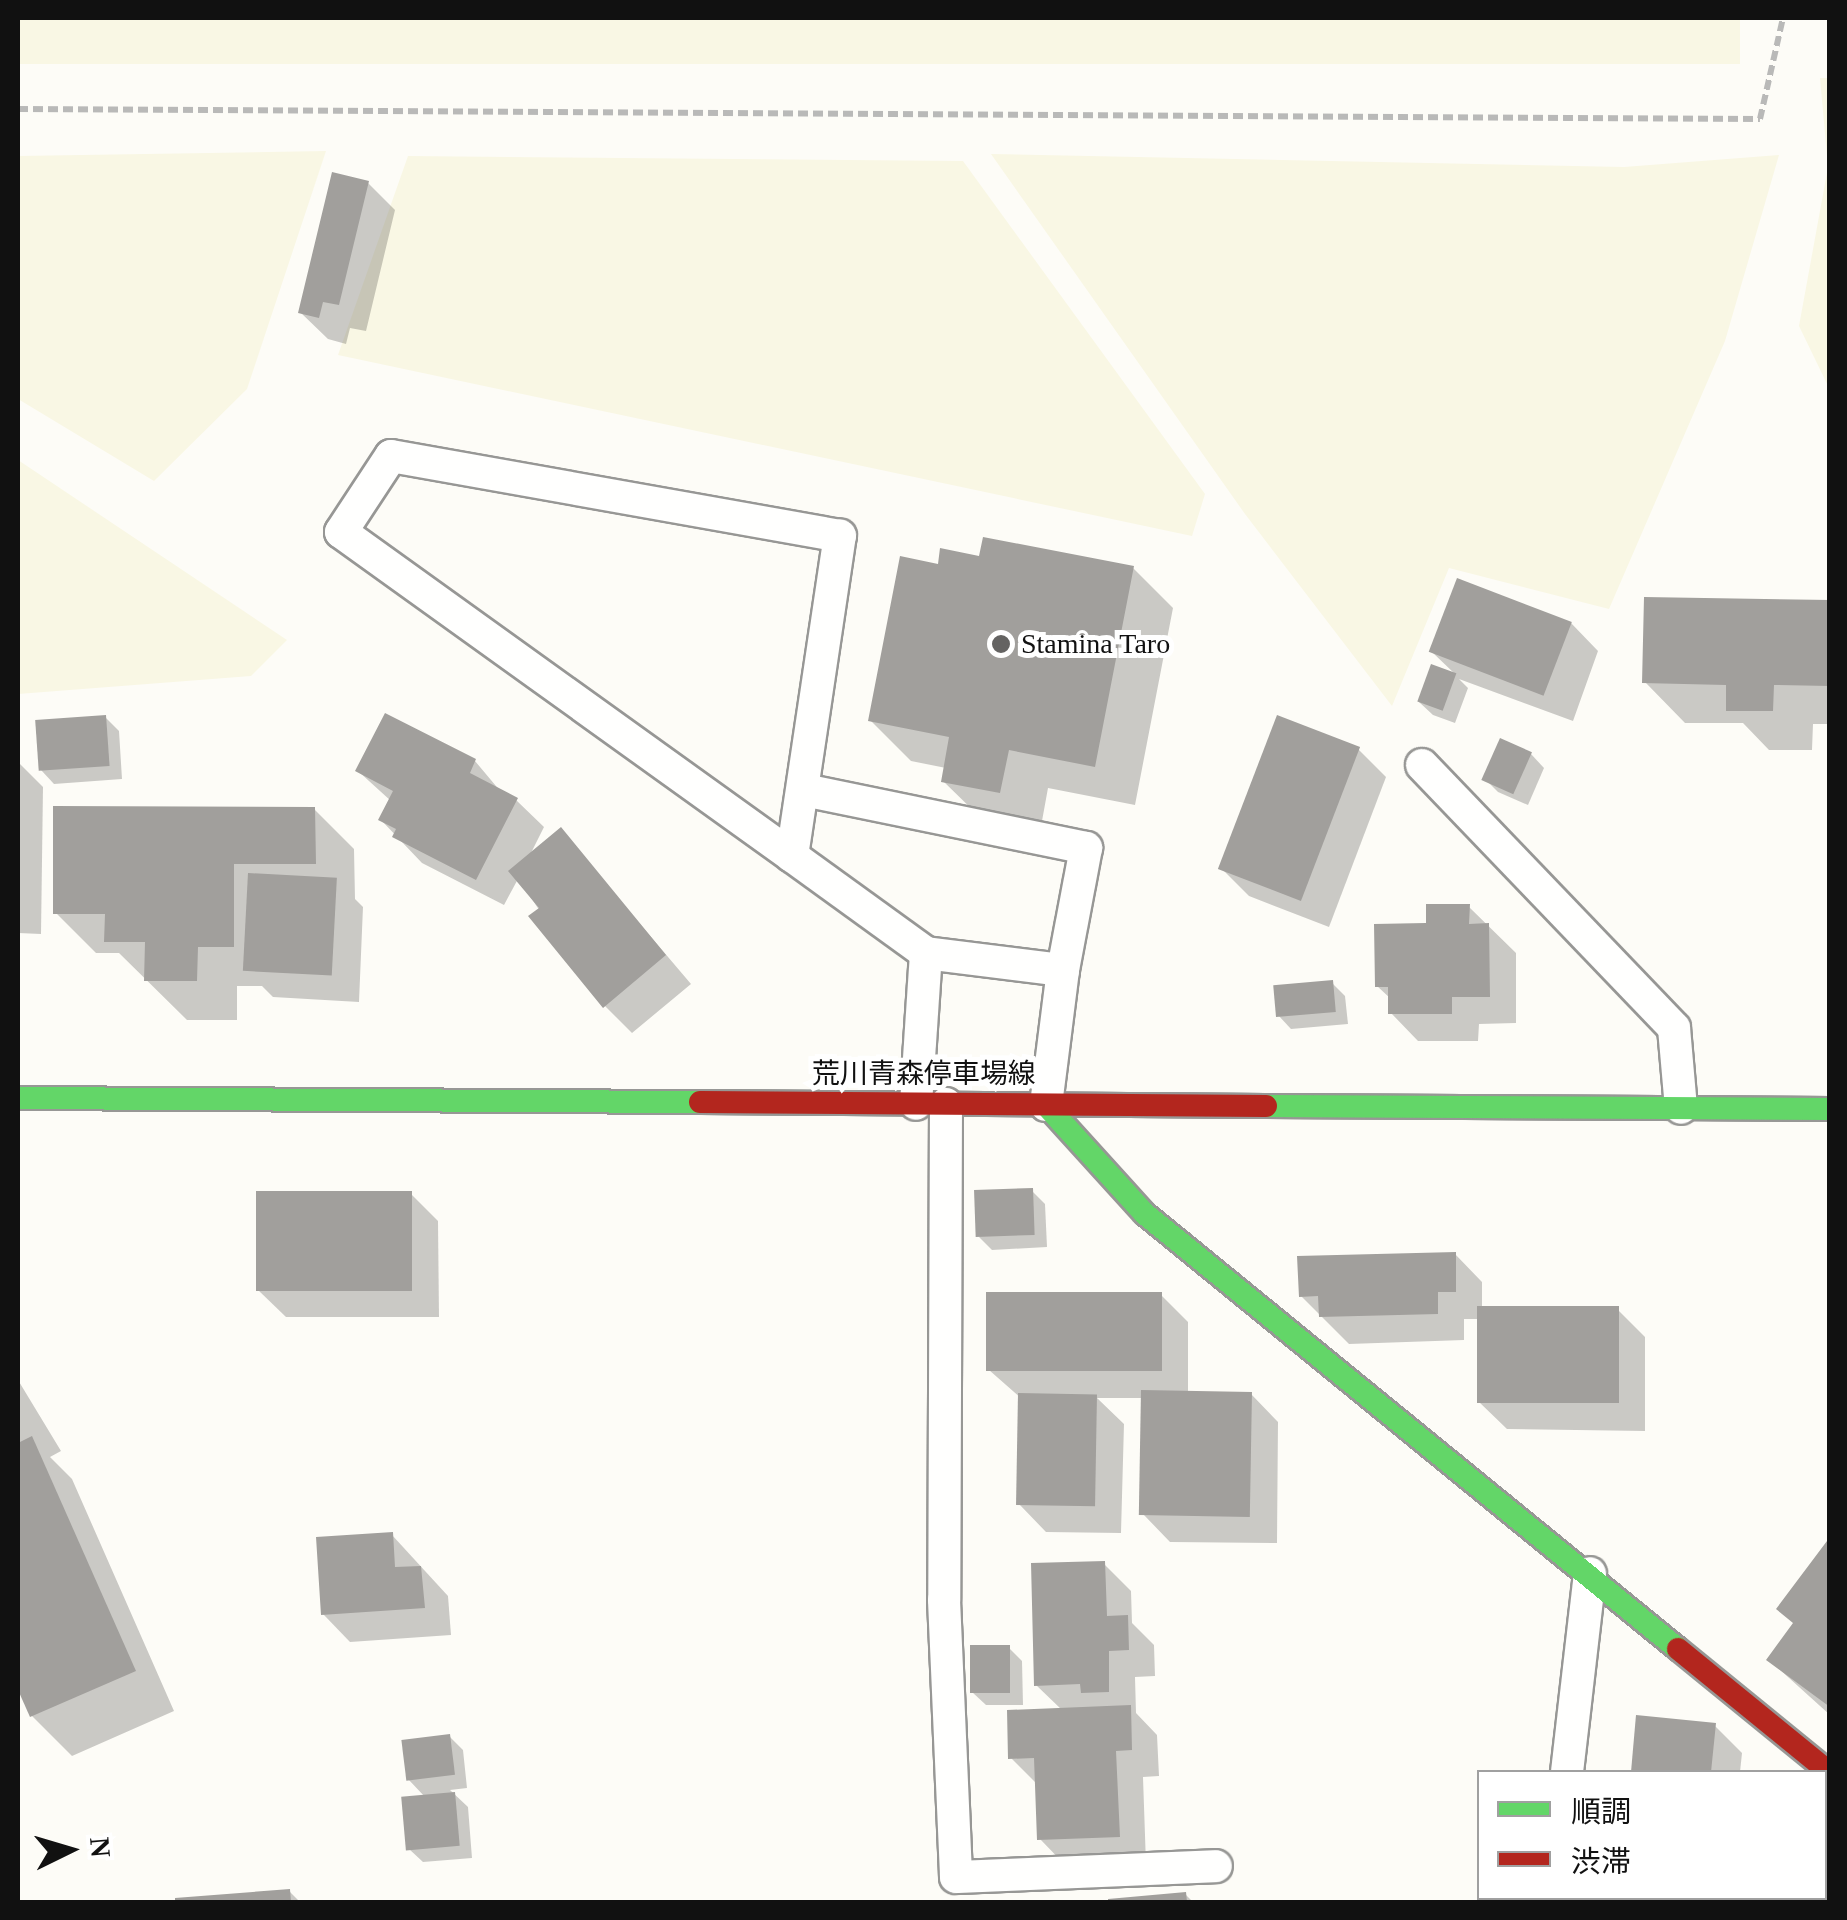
<!DOCTYPE html>
<html>
<head>
<meta charset="utf-8">
<style>
	body { margin:0 }
	#map { position:relative; width:1847px; height:1920px; overflow:hidden; background:#fdfcf7; font-family:"Times New Roman","Noto Sans JP",serif }
	div>[style] { position:absolute }
	.farmland>* { inset:0; background:#f9f7e4; transform-origin:0 0 }
	.shadow>* { inset:0; background:#0003; transform-origin:0 0 }
	.building>* { inset:0; background:#a19f9c; transform-origin:0 0 }
	.path>* { height:6px; margin-top:-3px; transform-origin:0; background:repeating-linear-gradient(90deg,#b9b9b8 0 10px,transparent 0 15px) }
	.roads { filter:drop-shadow(2px 0 #979795) drop-shadow(-2px 0 #979795) drop-shadow(0 2px #979795) drop-shadow(0 -2px #979795) }
	.lane>* { height:32px; margin:-16px; padding:0 16px; transform-origin:16px; border-radius:16px; background:#fffffe }
	.fast>* { height:22px; margin:-11px; padding:0 11px; transform-origin:11px; border-radius:11px; background:#63d668 }
	.jam>* { height:22px; margin:-11px; padding:0 11px; transform-origin:11px; border-radius:11px; background:#b3261e }
	.dots>* { width:28px; height:28px; translate:-50% -50%; box-sizing:border-box; border:5px solid #fff; border-radius:50% }
	span { translate:-50% -50%; white-space:nowrap; text-align:center; line-height:1.15; -webkit-text-stroke:10px #fff; paint-order:stroke }
	.poi-label { font-size:28px; color:#111 }
	.left { translate:0 -50%; text-align:left }
	.street-label { font-size:28px; color:#111 }
	.frame { position:absolute; inset:0; border:20px solid #111; pointer-events:none }
	.legend { position:absolute; left:1477px; top:1770px; width:350px; height:130px; box-sizing:border-box; background:#fff; border:2px solid #a0a0a0; margin:0; padding:12px 18px; list-style:none; font-size:30px; color:#111 }
	.legend li { display:flex; align-items:center; gap:20px; height:50px }
	.legend b { width:50px; border:2px solid #a0a0a0 }
	.north { position:absolute; left:20px; top:1800px; width:100px; height:100px; -webkit-text-stroke:8px #fff; paint-order:stroke; rotate:85deg; font-size:28px; font-weight:700; line-height:40px; text-align:center; color:#111 }
	.north::after { content:''; display:block; margin:auto; width:35px; height:45px; background:#111; clip-path:polygon(50% 0,100% 100%,50% 72%,0 100%) }
</style>
</head>
<body>
<div id="map">
	<div class="farmland">
		<i style="left:18px;top:18px;width:1722px;height:46px"></i>
		<i style="clip-path:polygon(1820px 78px,1830px 78px,1829px 388px,1799px 326px,1828px 167px)"></i>
		<i style="clip-path:polygon(326px 151px,247px 389px,154px 481px,18px 399px,18px 156px)"></i>
		<i style="clip-path:polygon(991px 154px,1624px 167px,1779px 155px,1725px 341px,1609px 609px,1449px 568px,1392px 706px,1245px 514px)"></i>
		<i style="clip-path:polygon(408px 156px,963px 161px,1205px 494px,1192px 536px,338px 355px)"></i>
		<i style="clip-path:polygon(18px 460px,287px 640px,251px 676px,18px 694px)"></i>
	</div>
	<div class="shadow">
		<i style="clip-path:polygon(368px 183px,395px 210px,366px 331px,350px 328px,346px 344px,328px 339px,300px 312px)"></i>
		<i style="clip-path:polygon(981px 559px,1133px 568px,1173px 608px,1135px 805px,1048px 788px,1040px 832px,984px 821px,943px 781px,946px 768px,911px 761px,870px 720px,940px 567px)"></i>
		<i style="clip-path:polygon(1830px 603px,1830px 724px,1813px 724px,1812px 750px,1769px 750px,1743px 723px,1685px 723px,1645px 682px)"></i>
		<i style="clip-path:polygon(1571px 623px,1598px 651px,1573px 721px,1459px 679px,1468px 688px,1455px 723px,1433px 715px,1419px 702px,1433px 667px,1456px 675px,1432px 652px)"></i>
		<i style="clip-path:polygon(106px 718px,119px 731px,122px 779px,54px 784px,41px 770px)"></i>
		<i style="clip-path:polygon(1358px 749px,1386px 777px,1329px 927px,1249px 896px,1222px 869px)"></i>
		<i style="clip-path:polygon(1531px 754px,1544px 768px,1528px 805px,1498px 792px,1485px 779px)"></i>
		<i style="clip-path:polygon(475px 761px,501px 792px,516px 800px,544px 827px,529px 857px,561px 831px,691px 984px,632px 1033px,605px 1006px,518px 879px,504px 905px,422px 863px,381px 820px,391px 801px,358px 771px)"></i>
		<i style="clip-path:polygon(18px 762px,43px 787px,41px 934px,18px 933px)"></i>
		<i style="clip-path:polygon(314px 809px,354px 849px,355px 899px,363px 907px,359px 1002px,273px 997px,262px 986px,237px 986px,237px 1020px,187px 1020px,119px 953px,96px 953px,56px 913px)"></i>
		<i style="clip-path:polygon(1468px 906px,1516px 953px,1516px 1023px,1479px 1024px,1478px 1041px,1418px 1041px,1391px 1013px,1391px 999px,1377px 986px,1428px 926px)"></i>
		<i style="clip-path:polygon(1332px 983px,1345px 996px,1348px 1024px,1291px 1029px,1278px 1015px)"></i>
		<i style="clip-path:polygon(1032px 1191px,1045px 1204px,1047px 1247px,992px 1250px,979px 1237px)"></i>
		<i style="clip-path:polygon(411px 1194px,438px 1221px,439px 1317px,286px 1317px,258px 1290px)"></i>
		<i style="clip-path:polygon(1455px 1254px,1482px 1282px,1482px 1308px,1618px 1310px,1645px 1337px,1645px 1431px,1507px 1429px,1479px 1402px,1480px 1319px,1464px 1319px,1464px 1340px,1349px 1344px,1301px 1296px)"></i>
		<i style="clip-path:polygon(1161px 1295px,1188px 1322px,1188px 1393px,1251px 1394px,1278px 1422px,1277px 1543px,1170px 1542px,1143px 1514px,1144px 1398px,1097px 1398px,1124px 1424px,1121px 1533px,1046px 1532px,1019px 1504px,1021px 1398px,989px 1370px)"></i>
		<i style="clip-path:polygon(18px 1380px,61px 1451px,50px 1457px,72px 1479px,174px 1711px,72px 1756px,32px 1716px,18px 1684px)"></i>
		<i style="clip-path:polygon(392px 1535px,448px 1596px,451px 1635px,350px 1642px,323px 1614px)"></i>
		<i style="clip-path:polygon(1830px 1541px,1830px 1715px,1769px 1660px,1795px 1625px)"></i>
		<i style="clip-path:polygon(1104px 1564px,1131px 1591px,1132px 1623px,1154px 1645px,1155px 1676px,1135px 1677px,1136px 1713px,1157px 1735px,1159px 1776px,1143px 1777px,1146px 1864px,1067px 1867px,1040px 1839px,1038px 1785px,1010px 1757px,1062px 1710px,1036px 1685px)"></i>
		<i style="clip-path:polygon(1009px 1648px,1022px 1661px,1023px 1705px,986px 1705px,972px 1692px)"></i>
		<i style="clip-path:polygon(1639px 1718px,1715px 1726px,1742px 1753px,1740px 1772px,1633px 1772px)"></i>
		<i style="clip-path:polygon(449px 1736px,463px 1750px,467px 1788px,450px 1790px,468px 1807px,472px 1858px,423px 1862px,409px 1849px,425px 1797px,408px 1779px)"></i>
		<i style="clip-path:polygon(289px 1891px,300px 1902px,178px 1902px,177px 1900px)"></i>
		<i style="clip-path:polygon(1185px 1894px,1193px 1902px,1111px 1902px,1111px 1901px)"></i>
		<i style="left:1609px;top:1898px;width:75px;height:4px"></i>
	</div>
	<div class="building">
		<i style="clip-path:polygon(332px 172px,369px 181px,339px 305px,323px 302px,319px 318px,298px 313px)"></i>
		<i style="clip-path:polygon(983px 537px,1134px 566px,1095px 767px,1009px 750px,1000px 793px,941px 782px,949px 737px,868px 721px,900px 556px,938px 564px,940px 548px,979px 556px)"></i>
		<i style="left:1457px;top:578px;width:123px;height:79px;rotate:21deg"></i>
		<i style="clip-path:polygon(1644px 597px,1830px 600px,1830px 686px,1774px 685px,1773px 711px,1726px 711px,1726px 685px,1642px 683px)"></i>
		<i style="left:1431px;top:664px;width:27px;height:40px;rotate:20deg"></i>
		<i style="clip-path:polygon(385px 713px,476px 759px,470px 773px,518px 798px,476px 880px,392px 837px,396px 829px,378px 820px,393px 791px,355px 771px)"></i>
		<i style="left:106px;top:715px;width:51px;height:71px;rotate:86deg"></i>
		<i style="left:1277px;top:715px;width:89px;height:165px;rotate:21deg"></i>
		<i style="left:1500px;top:738px;width:35px;height:46px;rotate:24deg"></i>
		<i style="clip-path:polygon(53px 806px,315px 807px,316px 864px,234px 864px,234px 947px,198px 947px,197px 981px,144px 981px,145px 942px,104px 942px,105px 914px,53px 914px)"></i>
		<i style="clip-path:polygon(561px 827px,666px 955px,603px 1008px,528px 916px,539px 908px,508px 871px)"></i>
		<i style="left:248px;top:873px;width:89px;height:98px;rotate:3deg"></i>
		<i style="clip-path:polygon(1426px 904px,1470px 904px,1469px 924px,1489px 923px,1490px 997px,1452px 997px,1452px 1014px,1388px 1014px,1388px 987px,1375px 987px,1374px 924px,1426px 923px)"></i>
		<i style="left:1333px;top:980px;width:32px;height:60px;rotate:85deg"></i>
		<i style="left:1033px;top:1188px;width:47px;height:59px;rotate:88deg"></i>
		<i style="left:412px;top:1191px;width:100px;height:156px;rotate:90deg"></i>
		<i style="clip-path:polygon(1456px 1252px,1456px 1292px,1438px 1292px,1438px 1314px,1319px 1317px,1318px 1296px,1299px 1297px,1297px 1256px)"></i>
		<i style="left:986px;top:1292px;width:176px;height:79px"></i>
		<i style="left:1477px;top:1306px;width:142px;height:97px"></i>
		<i style="left:1141px;top:1390px;width:111px;height:125px;rotate:1deg"></i>
		<i style="left:1018px;top:1393px;width:79px;height:112px;rotate:1deg"></i>
		<i style="clip-path:polygon(32px 1436px,136px 1671px,30px 1717px,18px 1690px,18px 1443px)"></i>
		<i style="clip-path:polygon(393px 1532px,395px 1567px,421px 1566px,425px 1608px,321px 1615px,316px 1537px)"></i>
		<i style="clip-path:polygon(1830px 1537px,1830px 1707px,1766px 1660px,1793px 1623px,1776px 1609px)"></i>
		<i style="clip-path:polygon(1105px 1561px,1107px 1616px,1128px 1615px,1129px 1650px,1109px 1651px,1109px 1692px,1081px 1693px,1080px 1684px,1034px 1686px,1031px 1563px)"></i>
		<i style="left:970px;top:1645px;width:40px;height:48px"></i>
		<i style="clip-path:polygon(1131px 1705px,1132px 1750px,1116px 1751px,1120px 1837px,1037px 1840px,1034px 1758px,1008px 1759px,1007px 1710px)"></i>
		<i style="clip-path:polygon(1636px 1715px,1716px 1723px,1711px 1772px,1631px 1772px)"></i>
		<i style="left:450px;top:1734px;width:41px;height:49px;rotate:83deg"></i>
		<i style="left:455px;top:1792px;width:54px;height:54px;rotate:85deg"></i>
		<i style="clip-path:polygon(290px 1889px,291px 1902px,175px 1902px,175px 1898px)"></i>
		<i style="clip-path:polygon(1186px 1892px,1187px 1902px,1108px 1902px,1108px 1899px)"></i>
		<i style="left:1607px;top:1898px;width:64px;height:4px"></i>
	</div>
	<div class="path">
		<i style="left:18px;top:109px;width:1742px;rotate:0.33deg"></i>
		<i style="left:1760px;top:119px;width:104px;rotate:-77.2deg"></i>
	</div>
	<div class="roads">
		<div class="lane">
			<i style="left:1422px;top:765px;width:364px;rotate:46.2deg"></i>
			<i style="left:1674px;top:1028px;width:80px;rotate:85deg"></i>
			<i style="left:804px;top:790px;width:288px;rotate:11.6deg"></i>
			<i style="left:1086px;top:848px;width:124px;rotate:100.7deg"></i>
			<i style="left:792px;top:856px;width:324px;rotate:-81.5deg"></i>
			<i style="left:840px;top:536px;width:456px;rotate:-169.9deg"></i>
			<i style="left:391px;top:456px;width:91px;rotate:123.3deg"></i>
			<i style="left:341px;top:532px;width:555px;rotate:35.69deg"></i>
			<i style="left:792px;top:856px;width:165px;rotate:35.9deg"></i>
			<i style="left:926px;top:953px;width:151px;rotate:93.8deg"></i>
			<i style="left:926px;top:953px;width:138px;rotate:7.1deg"></i>
			<i style="left:1063px;top:970px;width:136px;rotate:97.2deg"></i>
			<i style="left:946px;top:1104px;width:496px;rotate:90.2deg"></i>
			<i style="left:944px;top:1600px;width:277px;rotate:87.5deg"></i>
			<i style="left:956px;top:1877px;width:260px;rotate:-2.4deg"></i>
			<i style="left:1567px;top:1772px;width:200px;rotate:-83.4deg"></i>
			<i style="left:1552px;top:1902px;width:4px;rotate:-76deg"></i>
		</div>
		<div class="fast">
			<i style="left:18px;top:1098px;width:682px;rotate:0.34deg"></i>
			<i style="left:1046px;top:1105px;width:147px;rotate:47.8deg"></i>
			<i style="left:1145px;top:1214px;width:688px;rotate:39.22deg"></i>
			<i style="left:1266px;top:1106px;width:564px;rotate:0.3deg"></i>
		</div>
		<div class="jam">
			<i style="left:700px;top:1102px;width:566px;rotate:0.4deg"></i>
			<i style="left:1678px;top:1649px;width:196px;rotate:39.2deg"></i>
		</div>
	</div>
	<div class="dots">
		<i style="left:1001px;top:644px;background:#646362"></i>
	</div>
	<div class="poi-label">
		<span class="left" style="left:1021px;top:644px">Stamina Taro</span>
	</div>
	<div class="street-label">
		<span style="left:924px;top:1074px">荒川青森停車場線</span>
	</div>
	<div class="frame"></div>
	<ul class="legend">
	<li><b style="height:12px;background:#63d668"></b>順調</li>
	<li><b style="height:12px;background:#b3261e"></b>渋滞</li>
	</ul>
	<div class="north">N</div>
</div>
</body>
</html>
